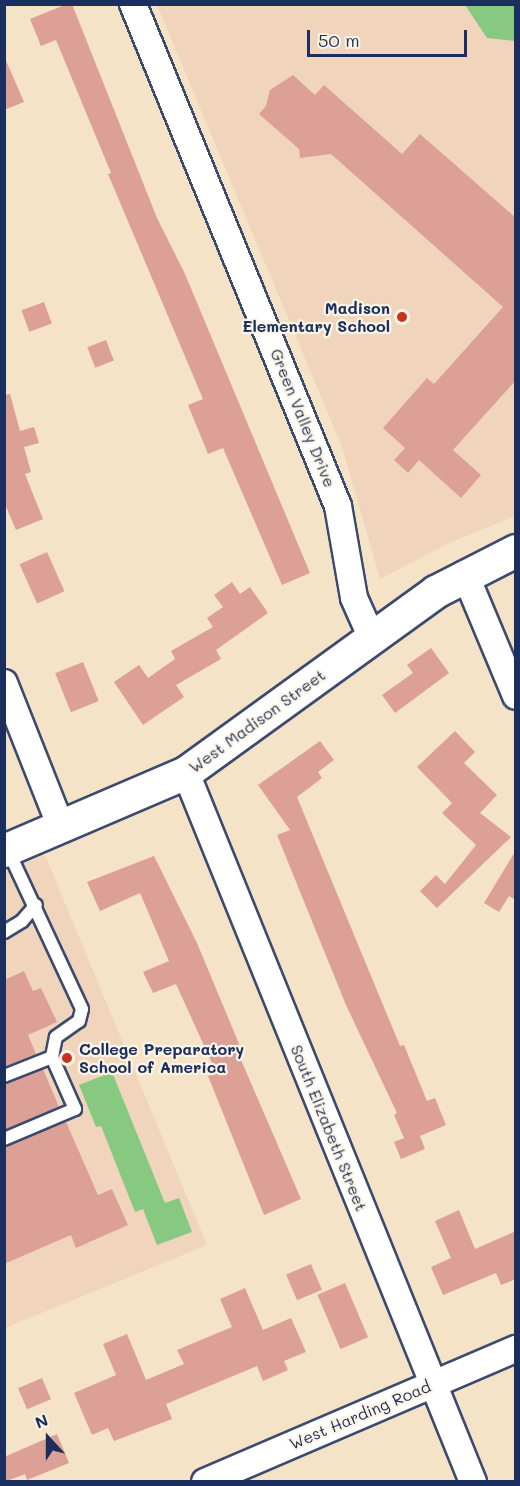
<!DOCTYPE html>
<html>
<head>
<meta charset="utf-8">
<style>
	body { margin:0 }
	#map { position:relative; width:520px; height:1486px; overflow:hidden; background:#f4e3c7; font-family:Mali,sans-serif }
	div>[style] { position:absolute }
	.built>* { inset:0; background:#f0d5bc }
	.green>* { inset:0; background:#88c981 }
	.building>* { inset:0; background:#dca097; transform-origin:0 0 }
	.roads { filter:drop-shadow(2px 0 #3c4a6e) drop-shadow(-2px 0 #3c4a6e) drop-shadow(0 2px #3c4a6e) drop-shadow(0 -2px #3c4a6e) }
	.service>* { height:12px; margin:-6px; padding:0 6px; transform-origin:6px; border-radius:6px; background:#fff }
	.minor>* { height:26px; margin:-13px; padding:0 13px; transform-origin:13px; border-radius:13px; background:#fff }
	.tertiary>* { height:32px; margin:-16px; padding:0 16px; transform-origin:16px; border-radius:16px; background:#fff }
	.dots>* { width:16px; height:16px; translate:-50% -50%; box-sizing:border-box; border:3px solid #fcf5e5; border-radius:50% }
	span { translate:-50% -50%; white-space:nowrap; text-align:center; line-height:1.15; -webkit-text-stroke:4.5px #fcf5e5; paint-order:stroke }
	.poi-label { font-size:16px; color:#1b2f5e; font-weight:700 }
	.right { translate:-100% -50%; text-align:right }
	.left { translate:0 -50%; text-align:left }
	.street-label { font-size:16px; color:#1b2f5e }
	.frame { position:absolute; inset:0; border:6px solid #1b2f5e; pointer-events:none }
	.north { position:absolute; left:18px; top:1408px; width:60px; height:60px; -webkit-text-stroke:4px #fcf5e5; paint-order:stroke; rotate:339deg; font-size:16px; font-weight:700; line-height:24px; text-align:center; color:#1b2f5e }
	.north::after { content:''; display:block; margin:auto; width:21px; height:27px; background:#1b2f5e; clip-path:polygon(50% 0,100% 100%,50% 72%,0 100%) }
	.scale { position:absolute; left:307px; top:30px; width:160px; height:27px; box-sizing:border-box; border:3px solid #1b2f5e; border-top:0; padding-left:8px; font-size:18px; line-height:21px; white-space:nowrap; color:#1b2f5e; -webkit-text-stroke:4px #fcf5e5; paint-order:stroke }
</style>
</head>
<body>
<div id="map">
	<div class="built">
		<i style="clip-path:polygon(157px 5px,515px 5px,515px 516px,449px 543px,380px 579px,342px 447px)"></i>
		<i style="clip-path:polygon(45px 855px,207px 1245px,5px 1328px,5px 872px)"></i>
	</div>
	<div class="green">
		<i style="clip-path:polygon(465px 5px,515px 5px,515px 41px,487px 38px)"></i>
		<i style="clip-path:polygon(112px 1072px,165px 1203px,179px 1198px,192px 1232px,157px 1245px,143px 1209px,135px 1212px,101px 1126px,96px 1127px,79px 1085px)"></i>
	</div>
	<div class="building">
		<i style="clip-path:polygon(67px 4px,72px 4px,157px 218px,185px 274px,310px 573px,282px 585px,223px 448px,208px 454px,188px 405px,203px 399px,108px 174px,111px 173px,56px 40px,41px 46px,30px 19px)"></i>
		<i style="clip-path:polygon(4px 56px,24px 102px,4px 110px)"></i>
		<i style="clip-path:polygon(293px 75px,315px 95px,324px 85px,402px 154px,420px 134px,516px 218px,516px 380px,453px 450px,481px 475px,461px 498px,419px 460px,408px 473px,394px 460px,405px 448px,383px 428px,427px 378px,434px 384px,503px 307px,331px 154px,300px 158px,299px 149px,259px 114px,266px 106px,270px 90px)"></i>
		<i style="left:44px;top:302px;width:23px;height:24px;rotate:70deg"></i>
		<i style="left:106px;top:340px;width:22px;height:20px;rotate:69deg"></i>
		<i style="clip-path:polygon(10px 394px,20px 431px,34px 427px,39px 443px,24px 447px,31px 472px,25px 474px,43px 519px,16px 530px,4px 502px,4px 395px)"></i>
		<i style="left:47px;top:552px;width:43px;height:30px;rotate:66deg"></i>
		<i style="clip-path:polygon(232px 582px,240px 594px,250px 587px,268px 613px,216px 650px,221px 659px,176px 685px,184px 697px,143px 725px,114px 682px,139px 665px,148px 678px,175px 659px,171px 651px,213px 627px,207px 618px,223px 607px,214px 595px)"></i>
		<i style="clip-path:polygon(431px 648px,449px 673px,395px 713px,382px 695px,413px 673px,407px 665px)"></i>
		<i style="left:83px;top:662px;width:42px;height:30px;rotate:68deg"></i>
		<i style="clip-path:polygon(455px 731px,475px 752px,464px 763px,497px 795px,480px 813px,511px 837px,437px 908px,420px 891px,436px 875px,445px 884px,476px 845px,442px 813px,452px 803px,417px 767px)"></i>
		<i style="clip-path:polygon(320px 741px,334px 760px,318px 772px,322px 778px,297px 797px,400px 1046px,404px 1045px,427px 1101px,435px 1098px,446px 1125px,420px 1136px,425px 1149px,401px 1159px,394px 1142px,404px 1138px,394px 1115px,397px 1113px,346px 1005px,277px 835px,290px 830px,258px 785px)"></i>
		<i style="clip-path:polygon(516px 850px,516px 900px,509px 896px,499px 912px,484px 903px)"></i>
		<i style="clip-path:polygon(154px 856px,197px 943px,242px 1051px,238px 1053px,301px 1199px,264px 1215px,208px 1076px,216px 1072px,176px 984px,153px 993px,143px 972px,169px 961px,140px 893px,100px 911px,87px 882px)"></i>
		<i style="clip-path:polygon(24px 971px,33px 991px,41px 988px,57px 1022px,28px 1035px,36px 1054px,4px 1067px,4px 980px)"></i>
		<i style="clip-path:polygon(43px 1069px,59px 1107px,4px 1130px,4px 1084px)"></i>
		<i style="clip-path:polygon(66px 1122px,98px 1195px,112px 1189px,128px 1225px,76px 1248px,71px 1235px,4px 1264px,4px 1147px)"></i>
		<i style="clip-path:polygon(459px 1210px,475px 1249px,516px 1231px,516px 1279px,501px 1285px,496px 1273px,443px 1295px,431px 1267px,451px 1258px,435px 1221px)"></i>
		<i style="left:311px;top:1264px;width:28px;height:27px;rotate:67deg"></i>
		<i style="left:345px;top:1283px;width:59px;height:30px;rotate:67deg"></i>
		<i style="clip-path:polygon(245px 1288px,263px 1330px,291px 1318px,306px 1352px,284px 1361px,288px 1370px,263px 1381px,257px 1366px,166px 1404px,172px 1419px,114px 1441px,108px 1428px,92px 1435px,74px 1393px,116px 1375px,103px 1344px,127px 1334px,146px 1380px,184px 1364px,177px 1350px,232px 1327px,220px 1299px)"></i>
		<i style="left:42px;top:1378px;width:23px;height:26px;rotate:67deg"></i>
		<i style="clip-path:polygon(57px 1434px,69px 1463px,27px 1480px,25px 1474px,4px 1482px,4px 1457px)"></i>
	</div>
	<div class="roads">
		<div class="service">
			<i style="left:4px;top:932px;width:21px;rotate:-31deg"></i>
			<i style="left:22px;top:921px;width:21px;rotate:-49deg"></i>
			<i style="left:4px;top:1076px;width:52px;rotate:-21.6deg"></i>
			<i style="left:52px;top:1057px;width:20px;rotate:-79deg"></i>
			<i style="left:56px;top:1037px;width:28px;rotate:-35deg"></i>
			<i style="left:79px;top:1021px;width:12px;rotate:-76deg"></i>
			<i style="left:82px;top:1009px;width:175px;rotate:-115deg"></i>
			<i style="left:4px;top:1139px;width:77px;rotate:-22.9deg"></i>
			<i style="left:75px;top:1109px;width:57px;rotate:-113.9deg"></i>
		</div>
		<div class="minor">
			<i style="left:133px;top:4px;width:542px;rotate:67.79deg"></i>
			<i style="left:338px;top:506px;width:93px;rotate:80.1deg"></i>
			<i style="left:354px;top:598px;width:42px;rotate:65.9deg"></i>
			<i style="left:465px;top:574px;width:132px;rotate:67.3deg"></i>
			<i style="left:4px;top:683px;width:155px;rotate:68.4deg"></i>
			<i style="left:186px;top:773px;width:765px;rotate:67.96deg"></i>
			<i style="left:205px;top:1482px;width:338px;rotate:-23.2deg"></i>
		</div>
		<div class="tertiary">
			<i style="left:4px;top:851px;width:198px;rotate:-23.2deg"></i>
			<i style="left:186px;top:773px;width:309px;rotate:-35.9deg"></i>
			<i style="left:436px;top:592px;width:90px;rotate:-27.1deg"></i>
		</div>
	</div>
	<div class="dots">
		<i style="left:402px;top:317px;background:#c8321e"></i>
		<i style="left:67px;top:1058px;background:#c8321e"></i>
	</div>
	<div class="poi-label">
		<span class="right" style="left:390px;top:317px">Madison<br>Elementary School</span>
		<span class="left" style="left:79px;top:1058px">College Preparatory<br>School of America</span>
	</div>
	<div class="street-label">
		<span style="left:303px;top:418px;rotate:68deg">Green Valley Drive</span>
		<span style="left:257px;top:721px;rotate:-36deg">West Madison Street</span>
		<span style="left:329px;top:1128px;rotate:68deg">South Elizabeth Street</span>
		<span style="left:360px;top:1415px;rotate:-23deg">West Harding Road</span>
	</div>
	<div class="frame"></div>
	<div class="north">N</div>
	<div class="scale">50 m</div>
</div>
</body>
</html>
